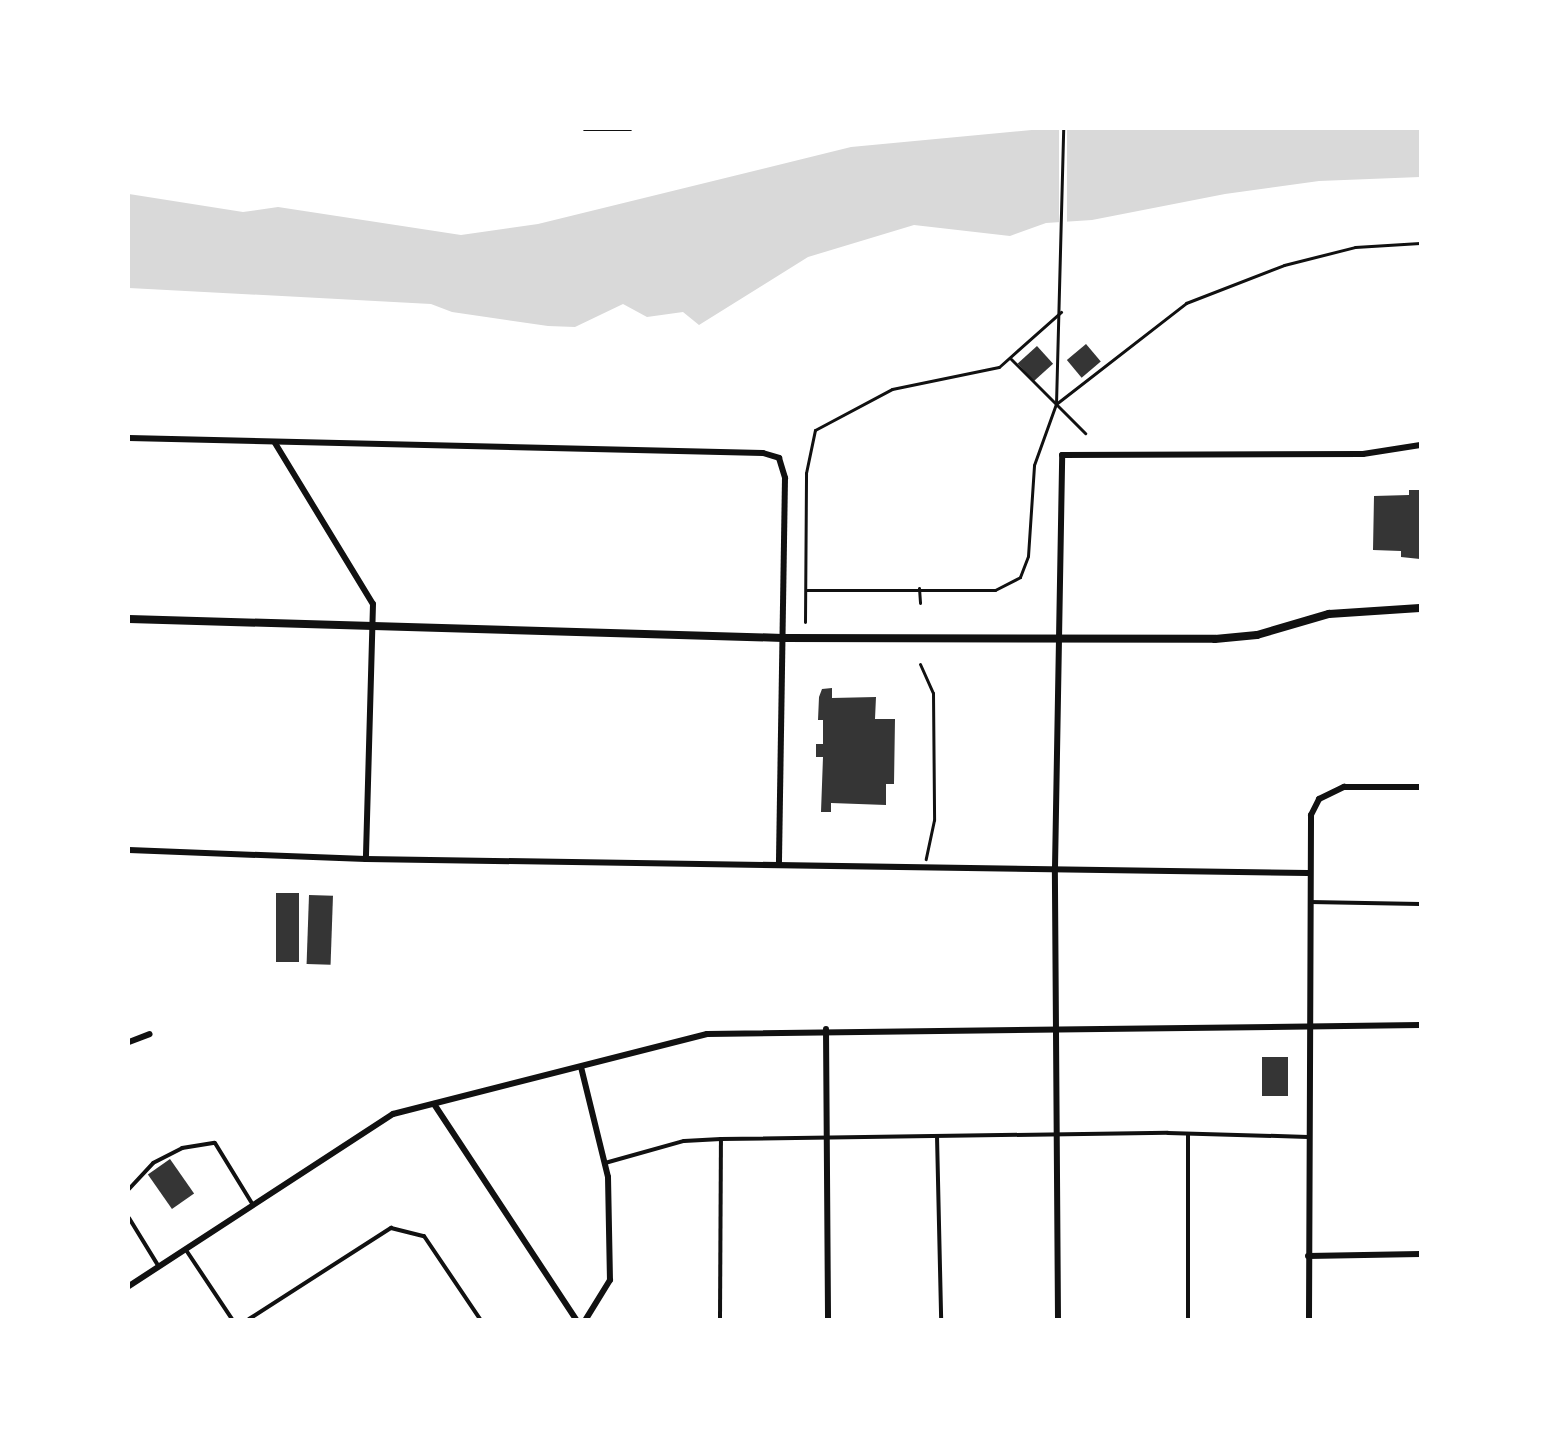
<!DOCTYPE html>
<html>
<head>
<meta charset="utf-8">
<style>
	body { margin:0 }
	#map { position:relative; width:1549px; height:1448px; overflow:hidden; background:#fff; font-family:Spectral,serif }
	div>[style] { position:absolute }
	.water>* { inset:0; background:#d9d9d9 }
	.pier>* { inset:0; background:#fff; transform-origin:0 0 }
	.building>* { inset:0; background:#353535; transform-origin:0 0 }
	.path>* { height:3px; margin:-1.5px; padding:0 1.5px; transform-origin:1.5px; border-radius:1.5px; background:#111 }
	.service>* { height:4px; margin:-2px; padding:0 2px; transform-origin:2px; border-radius:2px; background:#111 }
	.minor>* { height:6px; margin:-3px; padding:0 3px; transform-origin:3px; border-radius:3px; background:#111 }
	.tertiary>* { height:8px; margin:-4px; padding:0 4px; transform-origin:4px; border-radius:4px; background:#111 }
	span { translate:-50% -50%; white-space:nowrap; text-align:center; line-height:1.15; -webkit-text-stroke:4.5px #fff; paint-order:stroke }
	.frame { position:absolute; inset:0; border:130px solid #fff; pointer-events:none }
</style>
</head>
<body>
<div id="map">
	<div class="water">
		<i style="clip-path:polygon(1042px 129px,1420px 129px,1420px 177px,1319px 181px,1225px 194px,1092px 220px,1046px 223px,1010px 236px,914px 225px,808px 257px,699px 325px,683px 312px,647px 317px,623px 304px,575px 327px,548px 326px,452px 312px,431px 304px,129px 288px,129px 194px,243px 212px,278px 207px,461px 235px,538px 224px,851px 147px)"></i>
	</div>
	<div class="pier">
		<i style="left:1059px;top:129px;width:8px;height:96px"></i>
	</div>
	<div class="building">
		<i style="left:1086px;top:344px;width:23px;height:25px;rotate:50deg"></i>
		<i style="left:1037px;top:346px;width:24px;height:26px;rotate:48deg"></i>
		<i style="clip-path:polygon(1409px 490px,1420px 490px,1420px 559px,1401px 557px,1401px 551px,1373px 550px,1374px 496px,1409px 495px)"></i>
		<i style="clip-path:polygon(832px 688px,832px 698px,876px 697px,875px 719px,895px 719px,894px 784px,886px 784px,886px 805px,831px 803px,831px 812px,821px 812px,823px 757px,816px 757px,816px 744px,823px 744px,823px 720px,818px 720px,819px 697px,822px 689px)"></i>
		<i style="left:276px;top:893px;width:23px;height:69px"></i>
		<i style="left:309px;top:895px;width:24px;height:69px;rotate:2deg"></i>
		<i style="left:1262px;top:1057px;width:26px;height:39px"></i>
		<i style="left:170px;top:1159px;width:42px;height:27px;rotate:55deg"></i>
	</div>
	<div class="path">
		<i style="left:584px;top:129px;width:46px"></i>
		<i style="left:1011px;top:359px;width:105px;rotate:45deg"></i>
		<i style="left:1056px;top:404px;width:165px;rotate:-37.8deg"></i>
		<i style="left:1186px;top:303px;width:105px;rotate:-21.2deg"></i>
		<i style="left:1284px;top:265px;width:73px;rotate:-14.2deg"></i>
		<i style="left:1355px;top:247px;width:65px;rotate:-3.5deg"></i>
		<i style="left:919px;top:588px;width:15px;rotate:86deg"></i>
		<i style="left:807px;top:590px;width:188px"></i>
		<i style="left:995px;top:590px;width:28px;rotate:-27deg"></i>
		<i style="left:1020px;top:577px;width:22px;rotate:-69deg"></i>
		<i style="left:1028px;top:556px;width:91px;rotate:-86.2deg"></i>
		<i style="left:1034px;top:465px;width:65px;rotate:-70.2deg"></i>
		<i style="left:1056px;top:404px;width:275px;rotate:-88.5deg"></i>
		<i style="left:805px;top:622px;width:149px;rotate:-89.6deg"></i>
		<i style="left:806px;top:473px;width:44px;rotate:-78.2deg"></i>
		<i style="left:815px;top:430px;width:87px;rotate:-28deg"></i>
		<i style="left:892px;top:389px;width:109px;rotate:-11.6deg"></i>
		<i style="left:999px;top:367px;width:83px;rotate:-41.6deg"></i>
		<i style="left:920px;top:664px;width:32px;rotate:66deg"></i>
		<i style="left:933px;top:693px;width:127px;rotate:89.5deg"></i>
		<i style="left:934px;top:820px;width:40px;rotate:102deg"></i>
	</div>
	<div class="service">
		<i style="left:1310px;top:902px;width:110px;rotate:1deg"></i>
		<i style="left:1188px;top:1134px;width:185px;rotate:90deg"></i>
		<i style="left:937px;top:1136px;width:183px;rotate:88.7deg"></i>
		<i style="left:605px;top:1163px;width:82px;rotate:-15.6deg"></i>
		<i style="left:684px;top:1141px;width:37px;rotate:-3deg"></i>
		<i style="left:129px;top:1189px;width:35px;rotate:-47deg"></i>
		<i style="left:153px;top:1163px;width:33px;rotate:-27deg"></i>
		<i style="left:182px;top:1148px;width:33px;rotate:-9deg"></i>
		<i style="left:215px;top:1143px;width:73px;rotate:58.5deg"></i>
		<i style="left:129px;top:1218px;width:57px;rotate:58.5deg"></i>
		<i style="left:186px;top:1250px;width:83px;rotate:56.3deg"></i>
		<i style="left:249px;top:1319px;width:169px;rotate:-32.7deg"></i>
		<i style="left:391px;top:1228px;width:34px;rotate:14deg"></i>
		<i style="left:424px;top:1236px;width:100px;rotate:56deg"></i>
		<i style="left:720px;top:1319px;width:180px;rotate:-89.7deg"></i>
		<i style="left:721px;top:1139px;width:447px;rotate:-0.8deg"></i>
		<i style="left:1168px;top:1133px;width:140px;rotate:1.6deg"></i>
	</div>
	<div class="minor">
		<i style="left:129px;top:438px;width:634px;rotate:1.36deg"></i>
		<i style="left:763px;top:453px;width:17px;rotate:17deg"></i>
		<i style="left:779px;top:458px;width:21px;rotate:73deg"></i>
		<i style="left:785px;top:478px;width:386px;rotate:90.9deg"></i>
		<i style="left:275px;top:443px;width:188px;rotate:58.7deg"></i>
		<i style="left:373px;top:604px;width:255px;rotate:91.6deg"></i>
		<i style="left:129px;top:850px;width:237px;rotate:2.2deg"></i>
		<i style="left:366px;top:859px;width:942px;rotate:0.85deg"></i>
		<i style="left:826px;top:1029px;width:290px;rotate:89.6deg"></i>
		<i style="left:129px;top:1042px;width:22px;rotate:-21deg"></i>
		<i style="left:581px;top:1067px;width:113px;rotate:76.2deg"></i>
		<i style="left:608px;top:1177px;width:103px;rotate:88.9deg"></i>
		<i style="left:610px;top:1280px;width:46px;rotate:121.6deg"></i>
		<i style="left:434px;top:1104px;width:258px;rotate:56.6deg"></i>
		<i style="left:1308px;top:1256px;width:112px;rotate:-1deg"></i>
		<i style="left:129px;top:1286px;width:315px;rotate:-33.1deg"></i>
		<i style="left:393px;top:1114px;width:324px;rotate:-14.3deg"></i>
		<i style="left:707px;top:1034px;width:713px;rotate:-0.72deg"></i>
		<i style="left:1058px;top:1319px;width:451px;rotate:-90.4deg"></i>
		<i style="left:1055px;top:868px;width:413px;rotate:-89deg"></i>
		<i style="left:1062px;top:455px;width:301px;rotate:-0.2deg"></i>
		<i style="left:1363px;top:454px;width:58px;rotate:-9deg"></i>
		<i style="left:1309px;top:1319px;width:504px;rotate:-89.77deg"></i>
		<i style="left:1311px;top:815px;width:18px;rotate:-63deg"></i>
		<i style="left:1319px;top:799px;width:28px;rotate:-26deg"></i>
		<i style="left:1344px;top:787px;width:76px"></i>
	</div>
	<div class="tertiary">
		<i style="left:129px;top:619px;width:654px;rotate:1.66deg"></i>
		<i style="left:783px;top:638px;width:432px;rotate:0.1deg"></i>
		<i style="left:1215px;top:639px;width:42px;rotate:-5.4deg"></i>
		<i style="left:1257px;top:635px;width:75px;rotate:-16.3deg"></i>
		<i style="left:1329px;top:614px;width:91px;rotate:-3.8deg"></i>
	</div>
	<div class="frame"></div>
</div>
</body>
</html>
